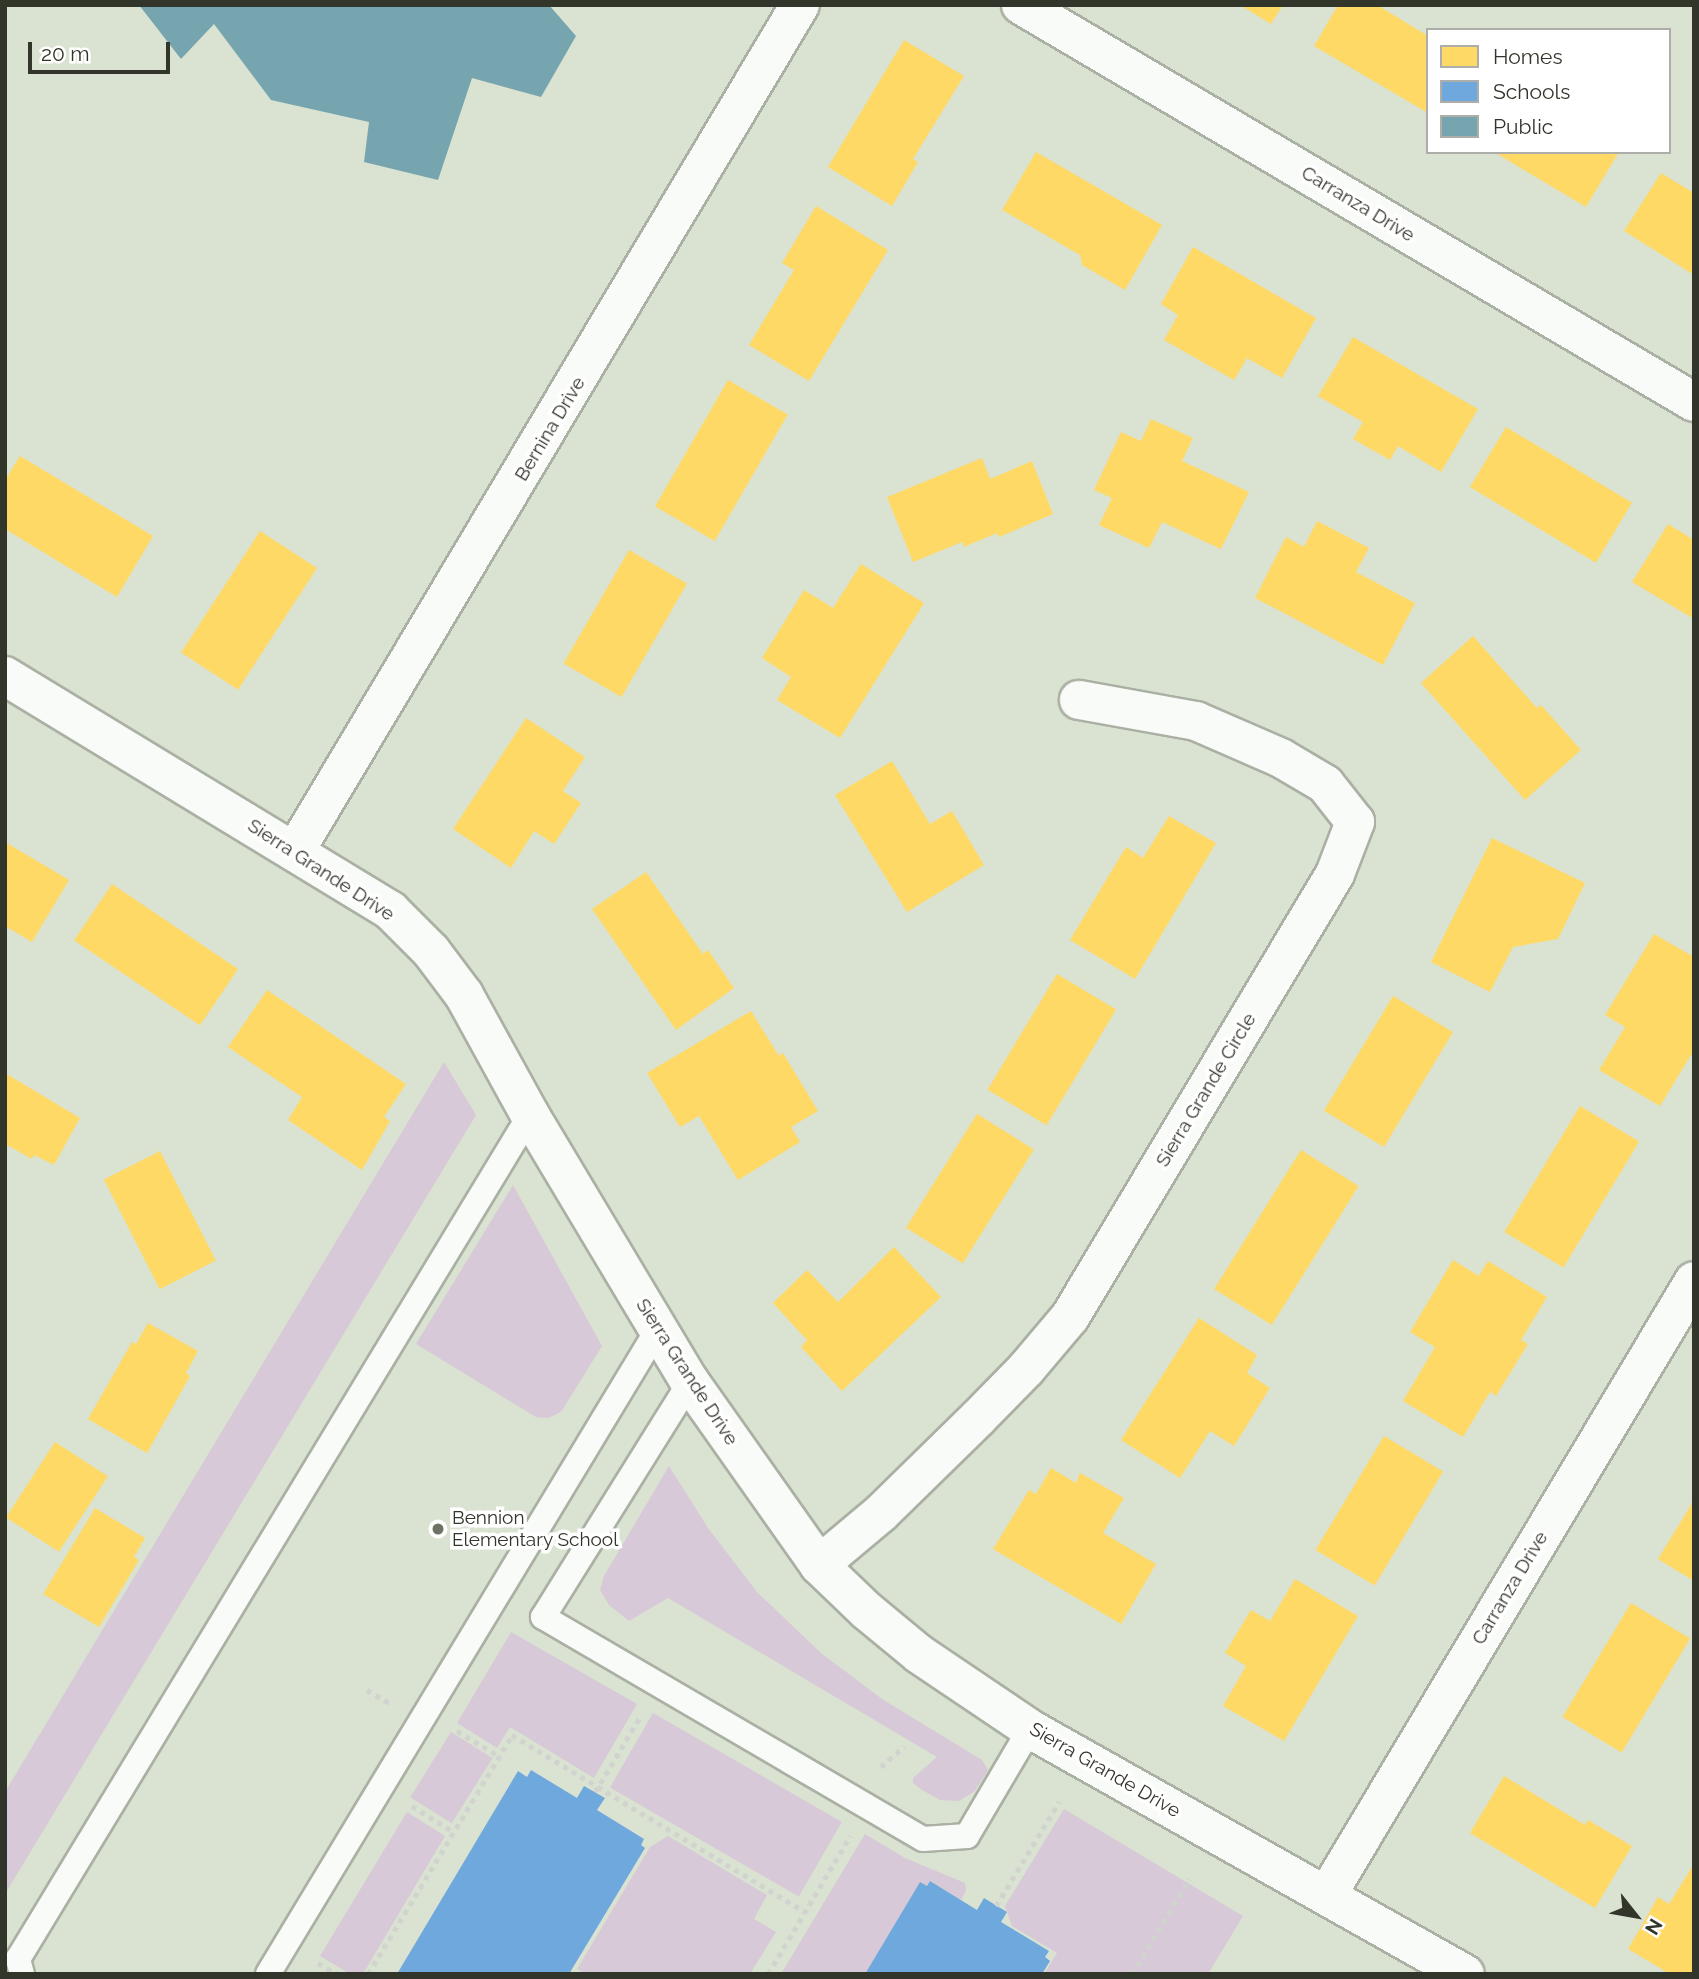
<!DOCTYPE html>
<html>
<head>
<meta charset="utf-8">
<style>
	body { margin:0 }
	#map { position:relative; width:1699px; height:1979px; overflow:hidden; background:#dae2d1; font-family:Raleway,sans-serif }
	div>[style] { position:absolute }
	.green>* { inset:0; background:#d7c9d7; transform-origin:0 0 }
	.homes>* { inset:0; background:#ffd966; transform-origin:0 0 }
	.schools>* { inset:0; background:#6fa8dc }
	.public>* { inset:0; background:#76a5af }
	.path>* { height:4.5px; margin-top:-2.25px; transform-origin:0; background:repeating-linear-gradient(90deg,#d1d3ce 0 5px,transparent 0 10px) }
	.roads { filter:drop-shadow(2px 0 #aab0a3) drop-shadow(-2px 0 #aab0a3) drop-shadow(0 2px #aab0a3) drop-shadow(0 -2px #aab0a3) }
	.service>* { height:24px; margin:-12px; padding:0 12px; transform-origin:12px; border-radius:12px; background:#f9fbf8 }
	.minor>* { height:38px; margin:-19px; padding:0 19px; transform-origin:19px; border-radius:19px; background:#f9fbf8 }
	.dots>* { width:19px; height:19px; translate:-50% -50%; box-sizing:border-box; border:4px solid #fff; border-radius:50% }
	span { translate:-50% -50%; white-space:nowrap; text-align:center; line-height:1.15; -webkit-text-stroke:7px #fff; paint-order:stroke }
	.street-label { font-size:19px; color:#31352a }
	.poi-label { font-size:19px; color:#31352a }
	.left { translate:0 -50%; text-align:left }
	.frame { position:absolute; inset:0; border:7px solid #31352a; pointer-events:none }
	.legend { position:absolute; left:1426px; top:28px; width:245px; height:126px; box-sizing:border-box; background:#fff; border:2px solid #adaeaa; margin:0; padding:9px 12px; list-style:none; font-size:21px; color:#31352a }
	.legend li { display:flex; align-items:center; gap:14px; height:35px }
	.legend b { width:35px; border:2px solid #adaeaa }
	.north { position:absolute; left:1601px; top:1881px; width:70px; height:70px; -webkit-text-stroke:5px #fff; paint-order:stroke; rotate:121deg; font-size:19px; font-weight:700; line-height:28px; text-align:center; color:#31352a }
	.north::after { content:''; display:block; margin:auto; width:24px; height:32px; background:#31352a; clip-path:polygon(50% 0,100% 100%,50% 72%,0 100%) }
	.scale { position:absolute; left:28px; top:42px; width:142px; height:32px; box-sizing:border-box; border:4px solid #31352a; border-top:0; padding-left:9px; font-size:21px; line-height:24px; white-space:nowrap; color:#31352a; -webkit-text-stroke:5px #fff; paint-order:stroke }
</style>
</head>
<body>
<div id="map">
	<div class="green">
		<i style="clip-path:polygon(444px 1062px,476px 1115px,5px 1894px,5px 1792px)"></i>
		<i style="clip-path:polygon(513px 1185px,602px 1346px,561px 1412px,548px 1418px,536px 1417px,416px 1344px)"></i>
		<i style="clip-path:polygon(669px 1466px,708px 1528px,757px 1592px,821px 1653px,882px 1699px,982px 1760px,988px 1770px,975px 1791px,959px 1801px,940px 1800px,922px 1790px,913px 1783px,913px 1778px,937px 1757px,668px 1598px,629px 1621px,609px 1605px,600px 1590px,604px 1576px)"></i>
		<i style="clip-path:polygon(511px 1632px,637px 1704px,594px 1778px,510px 1727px,497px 1748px,457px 1723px)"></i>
		<i style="left:653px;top:1713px;width:218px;height:86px;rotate:30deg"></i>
		<i style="left:451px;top:1732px;width:49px;height:77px;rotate:32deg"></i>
		<i style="clip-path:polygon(1064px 1809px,1243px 1916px,1208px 1974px,1044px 1974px,1057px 1953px,1012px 1926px,1005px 1906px)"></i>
		<i style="clip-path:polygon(407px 1812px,445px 1836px,363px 1974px,350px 1974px,320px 1956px)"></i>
		<i style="clip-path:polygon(865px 1834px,905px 1858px,965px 1883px,966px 1890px,961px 1900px,930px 1881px,927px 1886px,920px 1882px,865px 1974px,781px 1974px)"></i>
		<i style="clip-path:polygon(668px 1836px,767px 1895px,754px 1919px,776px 1932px,750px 1974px,586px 1974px,577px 1969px,650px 1847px)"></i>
	</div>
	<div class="homes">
		<i style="clip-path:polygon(1240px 5px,1283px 5px,1271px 24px)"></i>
		<i style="clip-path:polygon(1338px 5px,1377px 5px,1428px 36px,1428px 113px,1314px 46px)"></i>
		<i style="clip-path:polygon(904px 40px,964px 76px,913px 159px,918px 162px,892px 206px,828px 167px)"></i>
		<i style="clip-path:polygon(1036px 152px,1162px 225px,1125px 290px,1082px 265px,1080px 255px,1002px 210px)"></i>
		<i style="clip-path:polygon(1494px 152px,1619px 152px,1586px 207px)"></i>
		<i style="clip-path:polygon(1661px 173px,1694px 193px,1694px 275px,1624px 231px)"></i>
		<i style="clip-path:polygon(816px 206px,888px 250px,809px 381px,749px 345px,794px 270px,782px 263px)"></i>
		<i style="clip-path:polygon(1193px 247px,1316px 318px,1282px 378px,1247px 358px,1234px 380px,1164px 340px,1178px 315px,1161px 304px)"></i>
		<i style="clip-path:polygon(1353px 337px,1478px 409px,1441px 472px,1398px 446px,1390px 460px,1353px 439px,1363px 422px,1318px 396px)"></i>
		<i style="left:728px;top:380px;width:69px;height:146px;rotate:30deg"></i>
		<i style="clip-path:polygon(1151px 419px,1193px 438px,1182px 461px,1249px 492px,1221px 549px,1162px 522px,1149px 548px,1099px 525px,1112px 498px,1094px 490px,1121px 432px,1141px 441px)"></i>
		<i style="left:1506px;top:427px;width:147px;height:70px;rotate:31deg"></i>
		<i style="clip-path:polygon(20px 456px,153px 536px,117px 597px,5px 529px,5px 480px)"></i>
		<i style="clip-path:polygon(982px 458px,990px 479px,1032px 461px,1053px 514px,999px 537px,997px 533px,964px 547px,962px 542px,913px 562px,887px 497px)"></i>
		<i style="clip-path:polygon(1317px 521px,1369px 548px,1356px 572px,1415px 603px,1383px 665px,1255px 598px,1286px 537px,1304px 547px)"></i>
		<i style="clip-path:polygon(1668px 524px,1694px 540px,1694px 619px,1632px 582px)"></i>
		<i style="left:260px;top:531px;width:68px;height:145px;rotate:33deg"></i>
		<i style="left:629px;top:550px;width:67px;height:131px;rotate:30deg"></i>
		<i style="clip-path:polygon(861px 564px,924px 603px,840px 738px,777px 700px,791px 677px,762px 658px,804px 590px,833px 608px)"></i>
		<i style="clip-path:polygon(1473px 636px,1537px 708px,1541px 705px,1581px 750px,1525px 800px,1421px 683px)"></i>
		<i style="clip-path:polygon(526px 718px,585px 757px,563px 791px,581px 803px,554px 844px,534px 831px,511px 868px,453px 829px)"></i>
		<i style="clip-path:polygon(892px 761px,930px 824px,952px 811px,984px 865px,907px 912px,835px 795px)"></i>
		<i style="clip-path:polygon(1169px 816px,1216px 843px,1135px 979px,1070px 940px,1126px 847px,1143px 858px)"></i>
		<i style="clip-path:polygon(1492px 838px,1585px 883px,1558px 939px,1513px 947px,1490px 992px,1431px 962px)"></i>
		<i style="clip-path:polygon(5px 842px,69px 880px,32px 942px,5px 926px)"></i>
		<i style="clip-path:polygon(646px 872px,703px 954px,708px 950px,734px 988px,676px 1030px,592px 909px)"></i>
		<i style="left:112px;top:884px;width:152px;height:68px;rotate:34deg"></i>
		<i style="clip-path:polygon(1654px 934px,1694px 957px,1694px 1050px,1660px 1106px,1599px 1070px,1625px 1027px,1605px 1015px)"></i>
		<i style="left:1057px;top:974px;width:69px;height:135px;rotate:31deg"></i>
		<i style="clip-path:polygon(267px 990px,406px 1084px,384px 1117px,390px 1121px,362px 1170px,288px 1120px,302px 1097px,228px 1047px)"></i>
		<i style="left:1393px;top:996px;width:70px;height:134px;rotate:31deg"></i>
		<i style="clip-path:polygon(751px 1011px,779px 1056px,783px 1053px,818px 1111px,791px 1127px,800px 1142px,738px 1180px,699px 1116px,680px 1127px,647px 1073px)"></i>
		<i style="clip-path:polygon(5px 1073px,80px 1118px,54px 1165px,34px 1155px,32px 1159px,5px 1144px)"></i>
		<i style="left:1580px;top:1106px;width:69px;height:147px;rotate:31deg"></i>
		<i style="left:977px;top:1114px;width:67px;height:134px;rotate:32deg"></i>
		<i style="left:1301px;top:1150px;width:68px;height:164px;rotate:32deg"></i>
		<i style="left:160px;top:1151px;width:123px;height:63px;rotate:63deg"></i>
		<i style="clip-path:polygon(894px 1247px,941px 1297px,842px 1391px,801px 1347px,807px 1340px,773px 1303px,807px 1270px,838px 1302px)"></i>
		<i style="clip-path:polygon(1453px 1260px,1479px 1276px,1488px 1261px,1547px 1297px,1521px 1340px,1528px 1344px,1496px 1396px,1490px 1392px,1463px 1437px,1403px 1401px,1435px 1347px,1410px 1332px)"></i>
		<i style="clip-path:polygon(1199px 1318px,1257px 1355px,1247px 1373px,1270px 1388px,1234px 1446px,1210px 1431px,1180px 1478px,1121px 1440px)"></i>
		<i style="clip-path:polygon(148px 1323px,198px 1351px,186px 1373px,190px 1376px,147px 1453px,88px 1419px,132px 1342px,136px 1344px)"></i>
		<i style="left:1384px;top:1436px;width:69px;height:133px;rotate:31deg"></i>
		<i style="left:55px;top:1442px;width:63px;height:90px;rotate:33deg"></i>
		<i style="clip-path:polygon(1051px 1468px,1076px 1483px,1080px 1473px,1124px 1498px,1103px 1533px,1156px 1564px,1121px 1624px,993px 1549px,1029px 1490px,1036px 1494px)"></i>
		<i style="clip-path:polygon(1694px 1500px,1694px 1581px,1658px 1559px)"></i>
		<i style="clip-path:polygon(95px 1508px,145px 1538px,134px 1557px,139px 1560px,99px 1627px,43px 1594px)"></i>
		<i style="clip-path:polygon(1295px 1579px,1358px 1616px,1284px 1741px,1223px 1706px,1246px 1666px,1225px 1653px,1251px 1610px,1270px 1621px)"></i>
		<i style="left:1631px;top:1603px;width:69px;height:133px;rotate:31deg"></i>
		<i style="clip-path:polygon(1504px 1776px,1585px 1825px,1588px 1820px,1632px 1846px,1595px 1908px,1470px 1833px)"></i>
		<i style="clip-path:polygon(1694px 1864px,1694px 1974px,1670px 1974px,1628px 1949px,1658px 1897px,1669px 1904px)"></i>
	</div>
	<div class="schools">
		<i style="clip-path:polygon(531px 1770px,577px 1798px,584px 1786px,605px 1798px,597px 1810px,644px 1839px,641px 1845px,645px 1848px,569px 1974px,397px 1974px,518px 1771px,527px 1777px)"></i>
		<i style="clip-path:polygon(930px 1881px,977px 1910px,984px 1898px,1007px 1912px,1001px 1922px,1049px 1951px,1045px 1957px,1050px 1961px,1042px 1974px,865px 1974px,920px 1882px,927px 1886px)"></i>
	</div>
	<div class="public">
		<i style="clip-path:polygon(139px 5px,549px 5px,576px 36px,541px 97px,472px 78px,438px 180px,364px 162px,369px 122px,271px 100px,214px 24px,181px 59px)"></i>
	</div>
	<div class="path">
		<i style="left:367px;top:1690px;width:28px;rotate:30deg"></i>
		<i style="left:457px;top:1731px;width:49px;rotate:30.8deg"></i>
		<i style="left:881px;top:1767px;width:31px;rotate:-42deg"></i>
		<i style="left:595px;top:1792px;width:90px;rotate:-59.1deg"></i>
		<i style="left:412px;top:1806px;width:49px;rotate:31.8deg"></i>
		<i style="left:996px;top:1906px;width:122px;rotate:-58.8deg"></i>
		<i style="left:318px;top:1963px;width:22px;rotate:30deg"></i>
		<i style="left:368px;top:1974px;width:279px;rotate:-58.9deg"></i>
		<i style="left:512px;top:1735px;width:342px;rotate:31.1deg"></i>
		<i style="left:768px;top:1974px;width:161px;rotate:-59.3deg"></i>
		<i style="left:1132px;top:1974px;width:111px;rotate:-59deg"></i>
	</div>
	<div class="roads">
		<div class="service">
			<i style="left:690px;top:1382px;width:277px;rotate:122deg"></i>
			<i style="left:543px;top:1617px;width:440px;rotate:30.3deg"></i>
			<i style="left:923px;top:1839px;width:44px;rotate:-3.9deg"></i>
			<i style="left:967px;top:1836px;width:124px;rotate:-59.5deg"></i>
			<i style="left:22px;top:1974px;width:16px;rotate:-105deg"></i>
			<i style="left:18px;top:1959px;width:987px;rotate:-58.76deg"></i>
			<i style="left:268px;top:1974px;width:754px;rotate:-58.84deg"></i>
		</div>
		<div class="minor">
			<i style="left:1021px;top:5px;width:781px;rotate:30.54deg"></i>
			<i style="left:5px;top:676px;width:451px;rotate:31.3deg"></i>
			<i style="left:390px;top:910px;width:58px;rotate:45deg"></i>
			<i style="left:431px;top:951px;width:55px;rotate:53.1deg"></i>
			<i style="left:464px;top:995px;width:137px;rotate:61.2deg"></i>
			<i style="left:530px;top:1115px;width:311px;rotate:59.1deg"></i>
			<i style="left:690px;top:1382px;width:224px;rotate:54.8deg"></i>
			<i style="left:819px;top:1565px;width:66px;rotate:43.8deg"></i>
			<i style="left:867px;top:1611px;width:67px;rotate:39.6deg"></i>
			<i style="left:919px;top:1654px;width:134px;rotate:34deg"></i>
			<i style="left:1030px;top:1729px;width:499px;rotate:29.4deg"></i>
			<i style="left:295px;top:851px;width:985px;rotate:-59.17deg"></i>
			<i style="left:819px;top:1565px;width:81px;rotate:-40deg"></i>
			<i style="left:881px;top:1513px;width:136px;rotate:-44.4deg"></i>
			<i style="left:978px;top:1418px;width:69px;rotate:-45.6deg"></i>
			<i style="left:1026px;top:1369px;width:68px;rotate:-49.8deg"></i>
			<i style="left:1070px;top:1317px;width:516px;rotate:-59.11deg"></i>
			<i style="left:1335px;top:874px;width:56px;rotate:-69deg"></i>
			<i style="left:1355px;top:822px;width:48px;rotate:-128.3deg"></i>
			<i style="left:1325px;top:784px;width:51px;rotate:-149.4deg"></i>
			<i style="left:1281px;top:758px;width:93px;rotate:-156.5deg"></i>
			<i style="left:1196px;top:721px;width:119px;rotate:-169.8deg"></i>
			<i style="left:1327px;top:1895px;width:715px;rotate:-59.13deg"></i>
		</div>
	</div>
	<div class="dots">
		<i style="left:438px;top:1529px;background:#6c7264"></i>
	</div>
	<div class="street-label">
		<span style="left:1358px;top:204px;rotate:31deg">Carranza Drive</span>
		<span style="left:550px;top:429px;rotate:-59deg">Bernina Drive</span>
		<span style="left:321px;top:870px;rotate:33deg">Sierra Grande Drive</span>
		<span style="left:1206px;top:1090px;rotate:-59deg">Sierra Grande Circle</span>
		<span style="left:687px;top:1372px;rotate:57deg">Sierra Grande Drive</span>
		<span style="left:1510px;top:1588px;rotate:-59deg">Carranza Drive</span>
		<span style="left:1105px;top:1770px;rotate:30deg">Sierra Grande Drive</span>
	</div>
	<div class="poi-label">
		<span class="left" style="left:452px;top:1529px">Bennion<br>Elementary School</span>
	</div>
	<div class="frame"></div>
	<ul class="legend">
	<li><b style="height:19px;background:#ffd966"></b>Homes</li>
	<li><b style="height:19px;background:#6fa8dc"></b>Schools</li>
	<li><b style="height:19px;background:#76a5af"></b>Public</li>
	</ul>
	<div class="north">N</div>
	<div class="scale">20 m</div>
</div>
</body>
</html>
